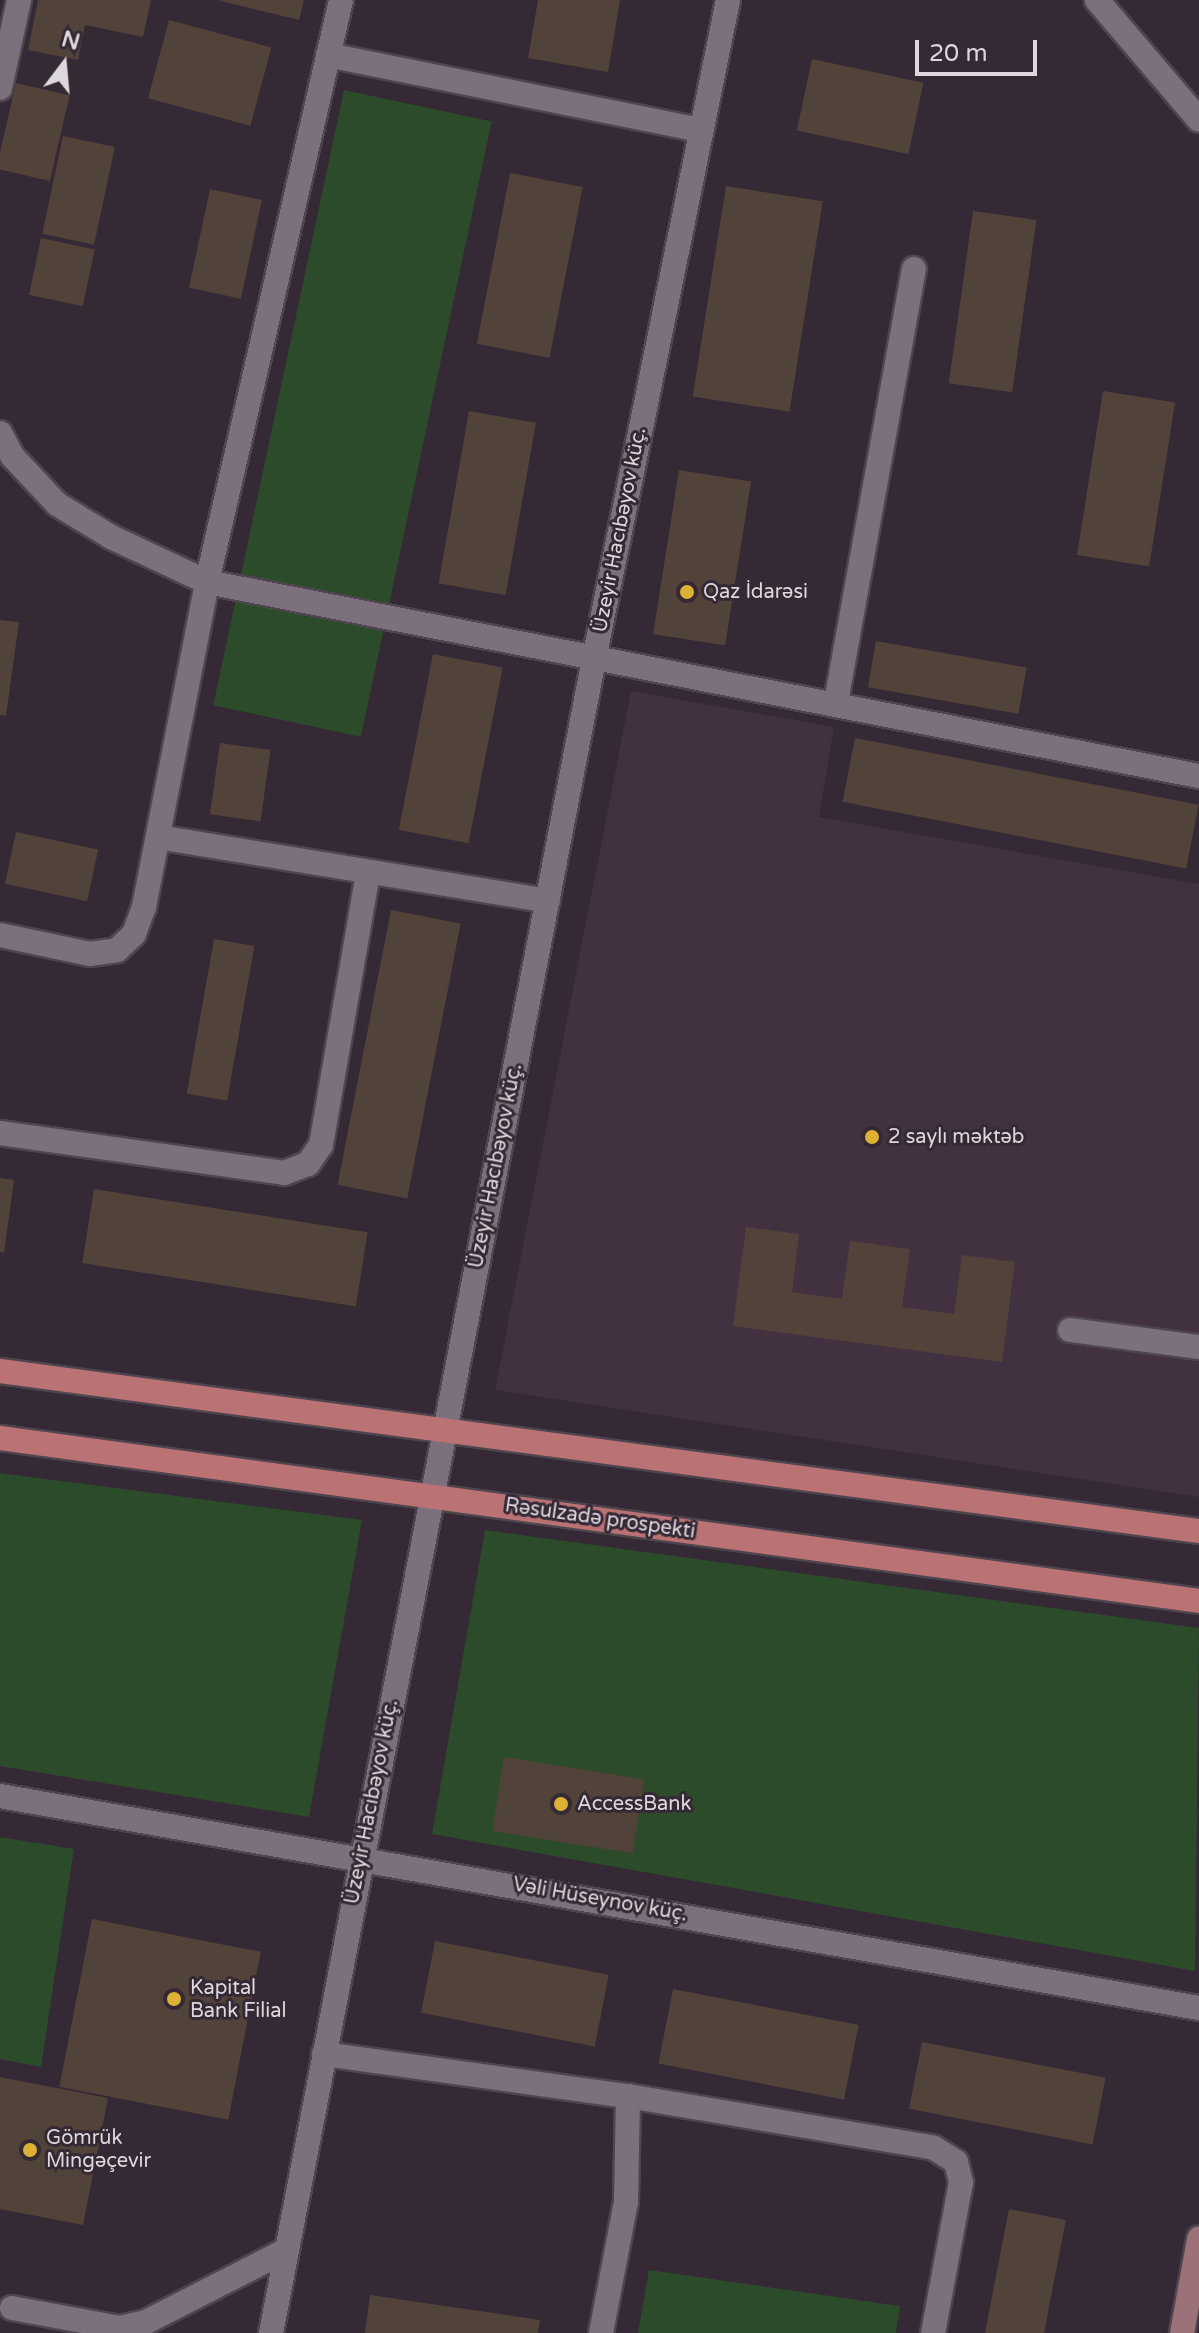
<!DOCTYPE html>
<html>
<head>
<meta charset="utf-8">
<style>
	body { margin:0 }
	#map { position:relative; width:1199px; height:2333px; overflow:hidden; background:#342934; font-family:"Varela Round",sans-serif }
	div>[style] { position:absolute }
	.built>* { inset:0; background:#413141 }
	.green>* { inset:0; background:#2c4b2b; transform-origin:0 0 }
	.building>* { inset:0; background:#52433a; transform-origin:0 0 }
	.roads { filter:drop-shadow(2px 0 #4e454e) drop-shadow(-2px 0 #4e454e) drop-shadow(0 2px #4e454e) drop-shadow(0 -2px #4e454e) }
	.lane>* { height:24px; margin:-12px; padding:0 12px; transform-origin:12px; border-radius:12px; background:#7d707d }
	.street>* { height:24px; margin:-12px; padding:0 12px; transform-origin:12px; border-radius:12px; background:#7d707d }
	.secondary>* { height:24px; margin:-12px; padding:0 12px; transform-origin:12px; border-radius:12px; background:#9c7178 }
	.primary>* { height:24px; margin:-12px; padding:0 12px; transform-origin:12px; border-radius:12px; background:#bb7274 }
	.dots>* { width:22px; height:22px; translate:-50% -50%; box-sizing:border-box; border:4px solid #342934; border-radius:50% }
	span { translate:-50% -50%; white-space:nowrap; text-align:center; line-height:1.15; -webkit-text-stroke:6px #342934; paint-order:stroke }
	.street-label { font-size:20px; color:#ded7de }
	.poi-label { font-size:20px; color:#ded7de }
	.left { translate:0 -50%; text-align:left }
	.north { position:absolute; left:24px; top:24px; width:80px; height:80px; -webkit-text-stroke:6px #342934; paint-order:stroke; rotate:16deg; font-size:22px; font-weight:700; line-height:32px; text-align:center; color:#ded7de }
	.north::after { content:''; display:block; margin:auto; width:28px; height:36px; background:#ded7de; clip-path:polygon(50% 0,100% 100%,50% 72%,0 100%) }
	.scale { position:absolute; left:915px; top:40px; width:122px; height:36px; box-sizing:border-box; border:4px solid #ded7de; border-top:0; padding-left:10px; font-size:24px; line-height:28px; white-space:nowrap; color:#ded7de; -webkit-text-stroke:6px #342934; paint-order:stroke }
</style>
</head>
<body>
<div id="map">
	<div class="built">
		<i style="clip-path:polygon(631px 691px,834px 727px,819px 817px,1199px 884px,1199px 1497px,495px 1390px)"></i>
	</div>
	<div class="green">
		<i style="left:344px;top:90px;width:151px;height:629px;rotate:12deg"></i>
		<i style="clip-path:polygon(0 1473px,362px 1520px,309px 1817px,0 1766px)"></i>
		<i style="clip-path:polygon(485px 1530px,1199px 1628px,1195px 1971px,432px 1834px)"></i>
		<i style="clip-path:polygon(0 1837px,74px 1849px,41px 2067px,0 2059px)"></i>
		<i style="clip-path:polygon(649px 2270px,900px 2306px,896px 2333px,638px 2333px)"></i>
	</div>
	<div class="building">
		<i style="clip-path:polygon(38px 0,151px 0,143px 37px,85px 25px,78px 60px,28px 50px)"></i>
		<i style="clip-path:polygon(217px 0,304px 0,299px 20px)"></i>
		<i style="clip-path:polygon(538px 0,620px 0,608px 72px,528px 58px)"></i>
		<i style="left:169px;top:20px;width:106px;height:81px;rotate:15deg"></i>
		<i style="left:812px;top:59px;width:114px;height:73px;rotate:12deg"></i>
		<i style="left:16px;top:83px;width:55px;height:88px;rotate:13deg"></i>
		<i style="left:63px;top:136px;width:53px;height:100px;rotate:12deg"></i>
		<i style="left:510px;top:173px;width:74px;height:174px;rotate:11deg"></i>
		<i style="left:726px;top:186px;width:98px;height:213px;rotate:9deg"></i>
		<i style="left:210px;top:189px;width:53px;height:101px;rotate:12deg"></i>
		<i style="left:973px;top:211px;width:64px;height:174px;rotate:8deg"></i>
		<i style="left:41px;top:238px;width:55px;height:58px;rotate:12deg"></i>
		<i style="left:1103px;top:391px;width:73px;height:166px;rotate:9deg"></i>
		<i style="left:469px;top:411px;width:68px;height:175px;rotate:10deg"></i>
		<i style="left:679px;top:470px;width:73px;height:166px;rotate:9deg"></i>
		<i style="clip-path:polygon(0 620px,19px 622px,6px 716px,0 715px)"></i>
		<i style="left:876px;top:641px;width:153px;height:47px;rotate:10deg"></i>
		<i style="left:433px;top:654px;width:71px;height:179px;rotate:11deg"></i>
		<i style="left:855px;top:738px;width:350px;height:65px;rotate:11deg"></i>
		<i style="left:220px;top:743px;width:51px;height:72px;rotate:8deg"></i>
		<i style="left:16px;top:832px;width:84px;height:53px;rotate:12deg"></i>
		<i style="left:391px;top:910px;width:71px;height:280px;rotate:11deg"></i>
		<i style="left:214px;top:939px;width:41px;height:157px;rotate:10deg"></i>
		<i style="clip-path:polygon(0 1178px,14px 1180px,4px 1253px,0 1252px)"></i>
		<i style="left:94px;top:1189px;width:277px;height:75px;rotate:9deg"></i>
		<i style="clip-path:polygon(746px 1227px,799px 1234px,792px 1292px,842px 1299px,850px 1241px,910px 1249px,902px 1307px,954px 1314px,962px 1255px,1015px 1262px,1002px 1362px,733px 1326px)"></i>
		<i style="left:504px;top:1757px;width:142px;height:75px;rotate:9deg"></i>
		<i style="left:92px;top:1919px;width:172px;height:171px;rotate:11deg"></i>
		<i style="left:435px;top:1941px;width:177px;height:73px;rotate:11deg"></i>
		<i style="left:673px;top:1989px;width:189px;height:76px;rotate:11deg"></i>
		<i style="left:922px;top:2042px;width:187px;height:68px;rotate:11deg"></i>
		<i style="clip-path:polygon(0 2077px,108px 2098px,83px 2225px,0 2209px)"></i>
		<i style="left:1009px;top:2209px;width:58px;height:126px;rotate:11deg"></i>
		<i style="clip-path:polygon(370px 2295px,540px 2320px,538px 2333px,365px 2333px)"></i>
	</div>
	<div class="roads">
		<div class="lane">
			<i style="left:328px;top:55px;width:379px;rotate:11.4deg"></i>
			<i style="left:0;top:88px;width:90px;rotate:-77.8deg"></i>
			<i style="left:0;top:433px;width:26px;rotate:62deg"></i>
			<i style="left:12px;top:456px;width:66px;rotate:46.8deg"></i>
			<i style="left:57px;top:504px;width:63px;rotate:31.4deg"></i>
			<i style="left:111px;top:537px;width:106px;rotate:25.1deg"></i>
			<i style="left:207px;top:582px;width:1011px;rotate:11.07deg"></i>
			<i style="left:836px;top:702px;width:440px;rotate:-79.8deg"></i>
			<i style="left:158px;top:837px;width:395px;rotate:9.3deg"></i>
			<i style="left:0;top:935px;width:92px;rotate:11.9deg"></i>
			<i style="left:90px;top:954px;width:27px;rotate:-8deg"></i>
			<i style="left:117px;top:950px;width:23px;rotate:-43deg"></i>
			<i style="left:134px;top:934px;width:29px;rotate:-70deg"></i>
			<i style="left:144px;top:907px;width:331px;rotate:-79deg"></i>
			<i style="left:207px;top:582px;width:597px;rotate:-77.03deg"></i>
			<i style="left:0;top:1133px;width:287px;rotate:8deg"></i>
			<i style="left:284px;top:1173px;width:26px;rotate:-21deg"></i>
			<i style="left:308px;top:1164px;width:23px;rotate:-56deg"></i>
			<i style="left:321px;top:1145px;width:277px;rotate:-80.2deg"></i>
			<i style="left:1070px;top:1330px;width:130px;rotate:7.5deg"></i>
			<i style="left:324px;top:2054px;width:307px;rotate:7.9deg"></i>
			<i style="left:628px;top:2096px;width:310px;rotate:9.6deg"></i>
			<i style="left:934px;top:2148px;width:26px;rotate:32deg"></i>
			<i style="left:956px;top:2162px;width:21px;rotate:76deg"></i>
			<i style="left:961px;top:2182px;width:154px;rotate:100.5deg"></i>
			<i style="left:12px;top:2308px;width:110px;rotate:10.5deg"></i>
			<i style="left:120px;top:2328px;width:27px;rotate:-13deg"></i>
			<i style="left:146px;top:2322px;width:158px;rotate:-27.1deg"></i>
			<i style="left:601px;top:2333px;width:133px;rotate:-79.2deg"></i>
			<i style="left:626px;top:2202px;width:106px;rotate:-88.9deg"></i>
		</div>
		<div class="street">
			<i style="left:1097px;top:0;width:157px;rotate:49.6deg"></i>
			<i style="left:0;top:1796px;width:1218px;rotate:10.03deg"></i>
			<i style="left:271px;top:2333px;width:1710px;rotate:-79.08deg"></i>
			<i style="left:595px;top:654px;width:667px;rotate:-78.5deg"></i>
		</div>
		<div class="secondary">
			<i style="left:1182px;top:2333px;width:96px;rotate:-79.7deg"></i>
		</div>
		<div class="primary">
			<i style="left:0;top:1371px;width:1210px;rotate:7.6deg"></i>
			<i style="left:0;top:1438px;width:1210px;rotate:7.74deg"></i>
		</div>
	</div>
	<div class="dots">
		<i style="left:687px;top:592px;background:#ddb133"></i>
		<i style="left:872px;top:1137px;background:#ddb133"></i>
		<i style="left:561px;top:1804px;background:#ddb133"></i>
		<i style="left:174px;top:1999px;background:#ddb133"></i>
		<i style="left:30px;top:2150px;background:#ddb133"></i>
	</div>
	<div class="street-label">
		<span style="left:620px;top:530px;rotate:-79deg">Üzeyir Hacıbəyov küç.</span>
		<span style="left:496px;top:1166px;rotate:-79deg">Üzeyir Hacıbəyov küç.</span>
		<span style="left:600px;top:1519px;rotate:8deg">Rəsulzadə prospekti</span>
		<span style="left:372px;top:1802px;rotate:-79deg">Üzeyir Hacıbəyov küç.</span>
		<span style="left:600px;top:1900px;rotate:10deg">Vəli Hüseynov küç.</span>
	</div>
	<div class="poi-label">
		<span class="left" style="left:703px;top:592px">Qaz İdarəsi</span>
		<span class="left" style="left:888px;top:1137px">2 saylı məktəb</span>
		<span class="left" style="left:577px;top:1804px">AccessBank</span>
		<span class="left" style="left:190px;top:2000px">Kapital<br>Bank Filial</span>
		<span class="left" style="left:46px;top:2150px">Gömrük<br>Mingəçevir</span>
	</div>
	<div class="north">N</div>
	<div class="scale">20 m</div>
</div>
</body>
</html>
